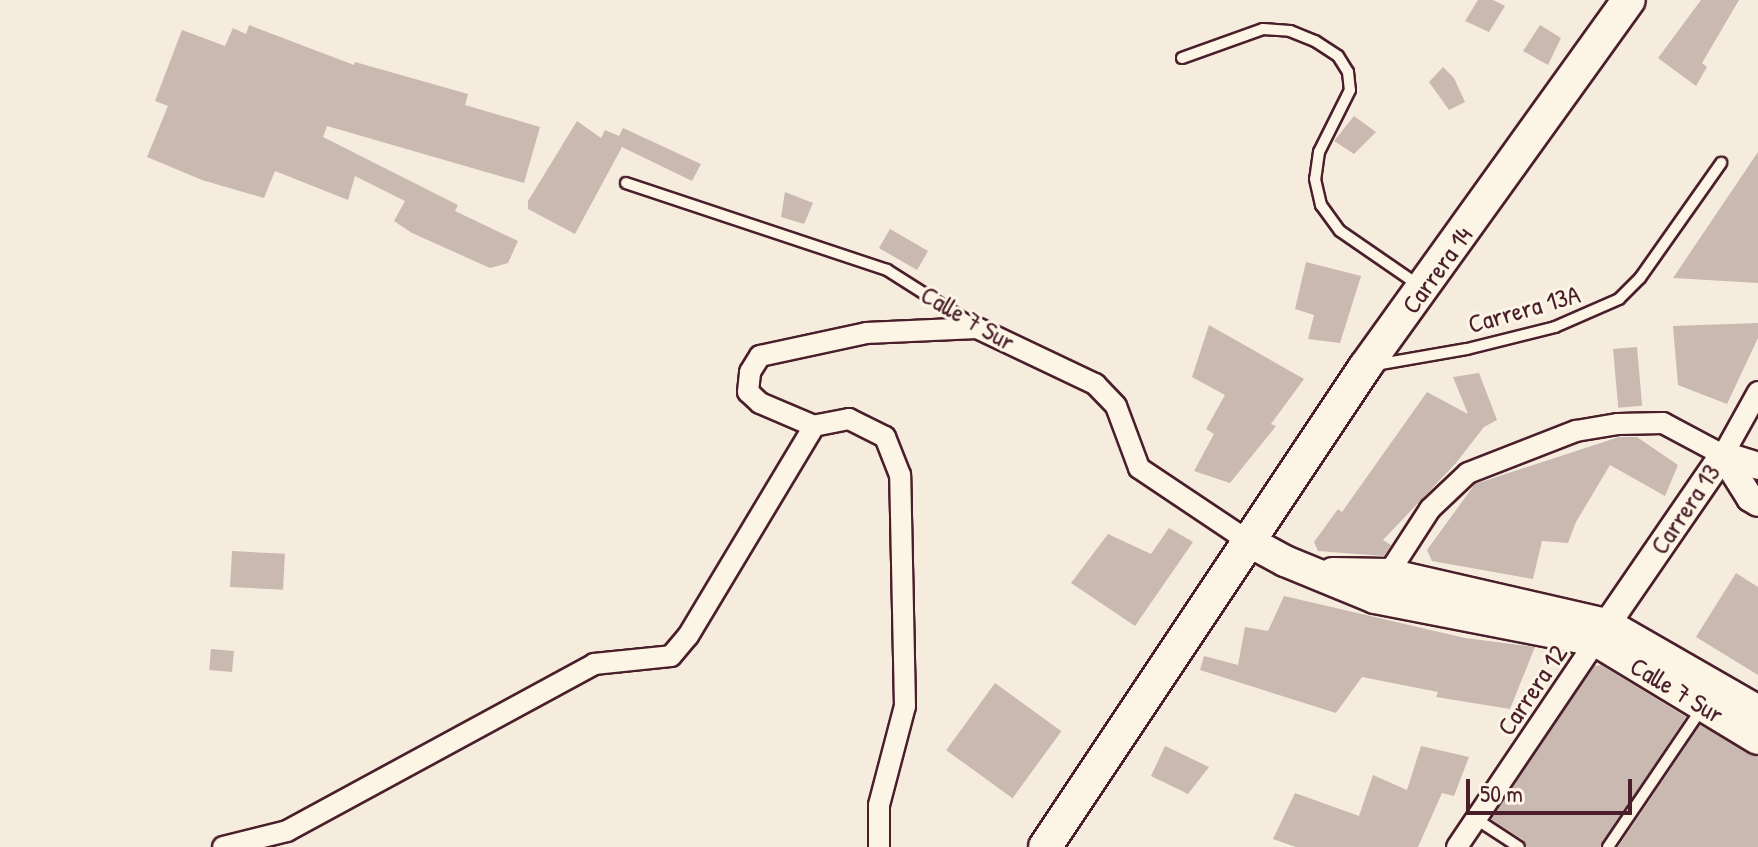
<!DOCTYPE html>
<html>
<head>
<meta charset="utf-8">
<style>
	body { margin:0 }
	#map { position:relative; width:1758px; height:847px; overflow:hidden; background:#f5ecde; font-family:"Patrick Hand",sans-serif }
	div>[style] { position:absolute }
	.building>* { inset:0; background:#cab9b1; transform-origin:0 0 }
	.roads { filter:drop-shadow(2px 0 #4a1f2b) drop-shadow(-2px 0 #4a1f2b) drop-shadow(0 2px #4a1f2b) drop-shadow(0 -2px #4a1f2b) }
	.service>* { height:10px; margin:-5px; padding:0 5px; transform-origin:5px; border-radius:5px; background:#fcf5e5 }
	.minor>* { height:20px; margin:-10px; padding:0 10px; transform-origin:10px; border-radius:10px; background:#fcf5e5 }
	.tertiary>* { height:26px; margin:-13px; padding:0 13px; transform-origin:13px; border-radius:13px; background:#fcf5e5 }
	.secondary>* { height:30px; margin:-15px; padding:0 15px; transform-origin:15px; border-radius:15px; background:#fcf5e5 }
	.primary>* { height:32px; margin:-16px; padding:0 16px; transform-origin:16px; border-radius:16px; background:#fcf5e5 }
	span { translate:-50% -50%; white-space:nowrap; text-align:center; line-height:1.15; -webkit-text-stroke:6px #fcf5e5; paint-order:stroke }
	.street-label { font-size:26px; color:#4a1f2b }
	.scale { position:absolute; left:1466px; top:779px; width:166px; height:36px; box-sizing:border-box; border:4px solid #4a1f2b; border-top:0; padding-left:10px; font-size:24px; line-height:28px; white-space:nowrap; color:#4a1f2b; -webkit-text-stroke:6px #fcf5e5; paint-order:stroke }
</style>
</head>
<body>
<div id="map">
	<div class="building">
		<i style="clip-path:polygon(1478px 0,1493px 0,1505px 6px,1489px 32px,1465px 21px)"></i>
		<i style="clip-path:polygon(1701px 0,1739px 0,1702px 63px,1707px 67px,1696px 86px,1658px 58px)"></i>
		<i style="clip-path:polygon(249px 25px,354px 65px,355px 62px,468px 94px,465px 105px,540px 127px,524px 183px,327px 126px,323px 137px,458px 205px,455px 211px,518px 241px,508px 263px,490px 268px,412px 233px,394px 221px,405px 201px,355px 176px,348px 200px,275px 171px,264px 198px,202px 180px,147px 157px,168px 106px,155px 101px,182px 30px,225px 46px,233px 28px,246px 34px)"></i>
		<i style="clip-path:polygon(1540px 25px,1561px 38px,1548px 65px,1523px 51px)"></i>
		<i style="clip-path:polygon(1443px 67px,1454px 78px,1465px 102px,1449px 110px,1429px 82px)"></i>
		<i style="clip-path:polygon(1354px 116px,1376px 132px,1354px 154px,1334px 141px)"></i>
		<i style="clip-path:polygon(577px 121px,601px 138px,605px 130px,619px 136px,623px 128px,701px 164px,692px 181px,622px 147px,575px 234px,528px 209px,528px 201px)"></i>
		<i style="clip-path:polygon(1758px 152px,1758px 283px,1673px 278px)"></i>
		<i style="clip-path:polygon(785px 192px,813px 203px,804px 224px,781px 217px)"></i>
		<i style="left:890px;top:229px;width:44px;height:22px;rotate:30deg"></i>
		<i style="clip-path:polygon(1306px 262px,1361px 276px,1340px 343px,1308px 339px,1314px 315px,1295px 309px)"></i>
		<i style="clip-path:polygon(1758px 323px,1758px 338px,1727px 404px,1678px 385px,1673px 326px)"></i>
		<i style="clip-path:polygon(1209px 325px,1304px 379px,1271px 424px,1276px 426px,1230px 483px,1194px 471px,1214px 434px,1206px 429px,1225px 395px,1192px 377px)"></i>
		<i style="left:1637px;top:347px;width:59px;height:24px;rotate:85deg"></i>
		<i style="clip-path:polygon(1479px 373px,1497px 420px,1484px 427px,1456px 463px,1383px 540px,1391px 545px,1384px 556px,1318px 551px,1314px 542px,1338px 509px,1342px 512px,1427px 392px,1468px 414px,1453px 377px)"></i>
		<i style="clip-path:polygon(1619px 437px,1637px 437px,1678px 465px,1665px 496px,1610px 465px,1576px 522px,1568px 543px,1542px 541px,1533px 579px,1432px 561px,1427px 550px,1475px 484px)"></i>
		<i style="clip-path:polygon(1169px 528px,1193px 542px,1135px 626px,1071px 583px,1108px 534px,1151px 554px)"></i>
		<i style="left:232px;top:551px;width:53px;height:36px;rotate:3deg"></i>
		<i style="clip-path:polygon(1736px 573px,1758px 587px,1758px 675px,1696px 637px)"></i>
		<i style="clip-path:polygon(1284px 596px,1465px 638px,1535px 647px,1510px 709px,1436px 697px,1438px 692px,1362px 677px,1336px 713px,1200px 670px,1204px 656px,1238px 665px,1245px 627px,1268px 631px)"></i>
		<i style="left:211px;top:649px;width:23px;height:21px;rotate:5deg"></i>
		<i style="clip-path:polygon(1601px 665px,1686px 717px,1600px 847px,1527px 847px,1523px 840px,1491px 819px,1594px 666px)"></i>
		<i style="left:995px;top:683px;width:82px;height:83px;rotate:36deg"></i>
		<i style="clip-path:polygon(1700px 725px,1758px 757px,1758px 847px,1618px 847px)"></i>
		<i style="clip-path:polygon(1165px 746px,1209px 767px,1188px 794px,1151px 776px)"></i>
		<i style="clip-path:polygon(1421px 746px,1469px 757px,1454px 796px,1442px 793px,1418px 847px,1296px 847px,1273px 839px,1295px 793px,1359px 816px,1373px 775px,1407px 790px)"></i>
	</div>
	<div class="roads">
		<div class="service">
			<i style="left:1182px;top:58px;width:86px;rotate:-19.7deg"></i>
			<i style="left:1263px;top:29px;width:27px;rotate:4deg"></i>
			<i style="left:1290px;top:31px;width:27px;rotate:22deg"></i>
			<i style="left:1315px;top:41px;width:27px;rotate:33deg"></i>
			<i style="left:1338px;top:56px;width:19px;rotate:58deg"></i>
			<i style="left:1348px;top:72px;width:18px;rotate:84deg"></i>
			<i style="left:1350px;top:90px;width:69px;rotate:116.6deg"></i>
			<i style="left:1319px;top:152px;width:27px;rotate:98deg"></i>
			<i style="left:1315px;top:179px;width:27px;rotate:77deg"></i>
			<i style="left:1321px;top:205px;width:32px;rotate:54deg"></i>
			<i style="left:1340px;top:231px;width:97px;rotate:34.5deg"></i>
			<i style="left:626px;top:183px;width:275px;rotate:18.4deg"></i>
			<i style="left:887px;top:270px;width:101px;rotate:32.4deg"></i>
			<i style="left:1375px;top:365px;width:93px;rotate:-9.9deg"></i>
			<i style="left:1467px;top:349px;width:91px;rotate:-14deg"></i>
			<i style="left:1555px;top:327px;width:70px;rotate:-23.6deg"></i>
			<i style="left:1619px;top:299px;width:30px;rotate:-45deg"></i>
			<i style="left:1640px;top:278px;width:141px;rotate:-54.8deg"></i>
			<i style="left:1476px;top:819px;width:51px;rotate:33.1deg"></i>
			<i style="left:1608px;top:847px;width:168px;rotate:-55.9deg"></i>
		</div>
		<div class="minor">
			<i style="left:1388px;top:574px;width:77px;rotate:-57.1deg"></i>
			<i style="left:1430px;top:509px;width:52px;rotate:-43.5deg"></i>
			<i style="left:1468px;top:473px;width:116px;rotate:-21.3deg"></i>
			<i style="left:1576px;top:431px;width:43px;rotate:-9.5deg"></i>
			<i style="left:1618px;top:424px;width:45px;rotate:-1.3deg"></i>
			<i style="left:1663px;top:423px;width:68px;rotate:28.1deg"></i>
			<i style="left:1723px;top:455px;width:72px;rotate:-60.9deg"></i>
			<i style="left:223px;top:847px;width:66px;rotate:-14deg"></i>
			<i style="left:287px;top:831px;width:349px;rotate:-28.5deg"></i>
			<i style="left:594px;top:664px;width:77px;rotate:-5.9deg"></i>
			<i style="left:671px;top:656px;width:26px;rotate:-50deg"></i>
			<i style="left:688px;top:636px;width:245px;rotate:-59deg"></i>
			<i style="left:879px;top:847px;width:42px;rotate:-90deg"></i>
			<i style="left:879px;top:805px;width:102px;rotate:-75.3deg"></i>
			<i style="left:905px;top:706px;width:231px;rotate:-91.2deg"></i>
			<i style="left:900px;top:475px;width:41px;rotate:-111.5deg"></i>
			<i style="left:885px;top:437px;width:40px;rotate:-153.4deg"></i>
			<i style="left:849px;top:419px;width:36px;rotate:169deg"></i>
			<i style="left:814px;top:426px;width:59px;rotate:-156.9deg"></i>
			<i style="left:760px;top:403px;width:16px;rotate:-137deg"></i>
			<i style="left:748px;top:392px;width:20px;rotate:-84deg"></i>
			<i style="left:750px;top:372px;width:19px;rotate:-58deg"></i>
			<i style="left:760px;top:356px;width:108px;rotate:-12.2deg"></i>
			<i style="left:866px;top:333px;width:111px;rotate:-2.6deg"></i>
			<i style="left:977px;top:328px;width:131px;rotate:25.4deg"></i>
			<i style="left:1095px;top:384px;width:30px;rotate:46deg"></i>
			<i style="left:1116px;top:406px;width:66px;rotate:69.6deg"></i>
			<i style="left:1139px;top:468px;width:131px;rotate:33.8deg"></i>
			<i style="left:1457px;top:847px;width:249px;rotate:-56deg"></i>
		</div>
		<div class="tertiary">
			<i style="left:1723px;top:455px;width:51px;rotate:57.9deg"></i>
			<i style="left:1750px;top:498px;width:9px;rotate:32deg"></i>
			<i style="left:1723px;top:455px;width:37px;rotate:17deg"></i>
			<i style="left:1596px;top:640px;width:224px;rotate:-55.5deg"></i>
		</div>
		<div class="secondary">
			<i style="left:1248px;top:541px;width:42px;rotate:28.4deg"></i>
			<i style="left:1285px;top:561px;width:97px;rotate:22.3deg"></i>
			<i style="left:1375px;top:598px;width:225px;rotate:11deg"></i>
			<i style="left:1596px;top:641px;width:189px;rotate:31.2deg"></i>
			<i style="left:1333px;top:573px;width:55px;rotate:1deg"></i>
			<i style="left:1388px;top:574px;width:225px;rotate:12.9deg"></i>
			<i style="left:1607px;top:624px;width:174px;rotate:29.9deg"></i>
		</div>
		<div class="primary">
			<i style="left:1045px;top:847px;width:577px;rotate:-56.31deg"></i>
			<i style="left:1365px;top:367px;width:452px;rotate:-54.3deg"></i>
		</div>
	</div>
	<div class="street-label">
		<span style="left:1437px;top:270px;rotate:-54deg">Carrera 14</span>
		<span style="left:1524px;top:309px;rotate:-16deg">Carrera 13A</span>
		<span style="left:968px;top:318px;rotate:30deg">Calle 7 Sur</span>
		<span style="left:1685px;top:509px;rotate:-56deg">Carrera 13</span>
		<span style="left:1532px;top:690px;rotate:-56deg">Carrera 12</span>
		<span style="left:1677px;top:690px;rotate:31deg">Calle 7 Sur</span>
	</div>
	<div class="scale">50 m</div>
</div>
</body>
</html>
